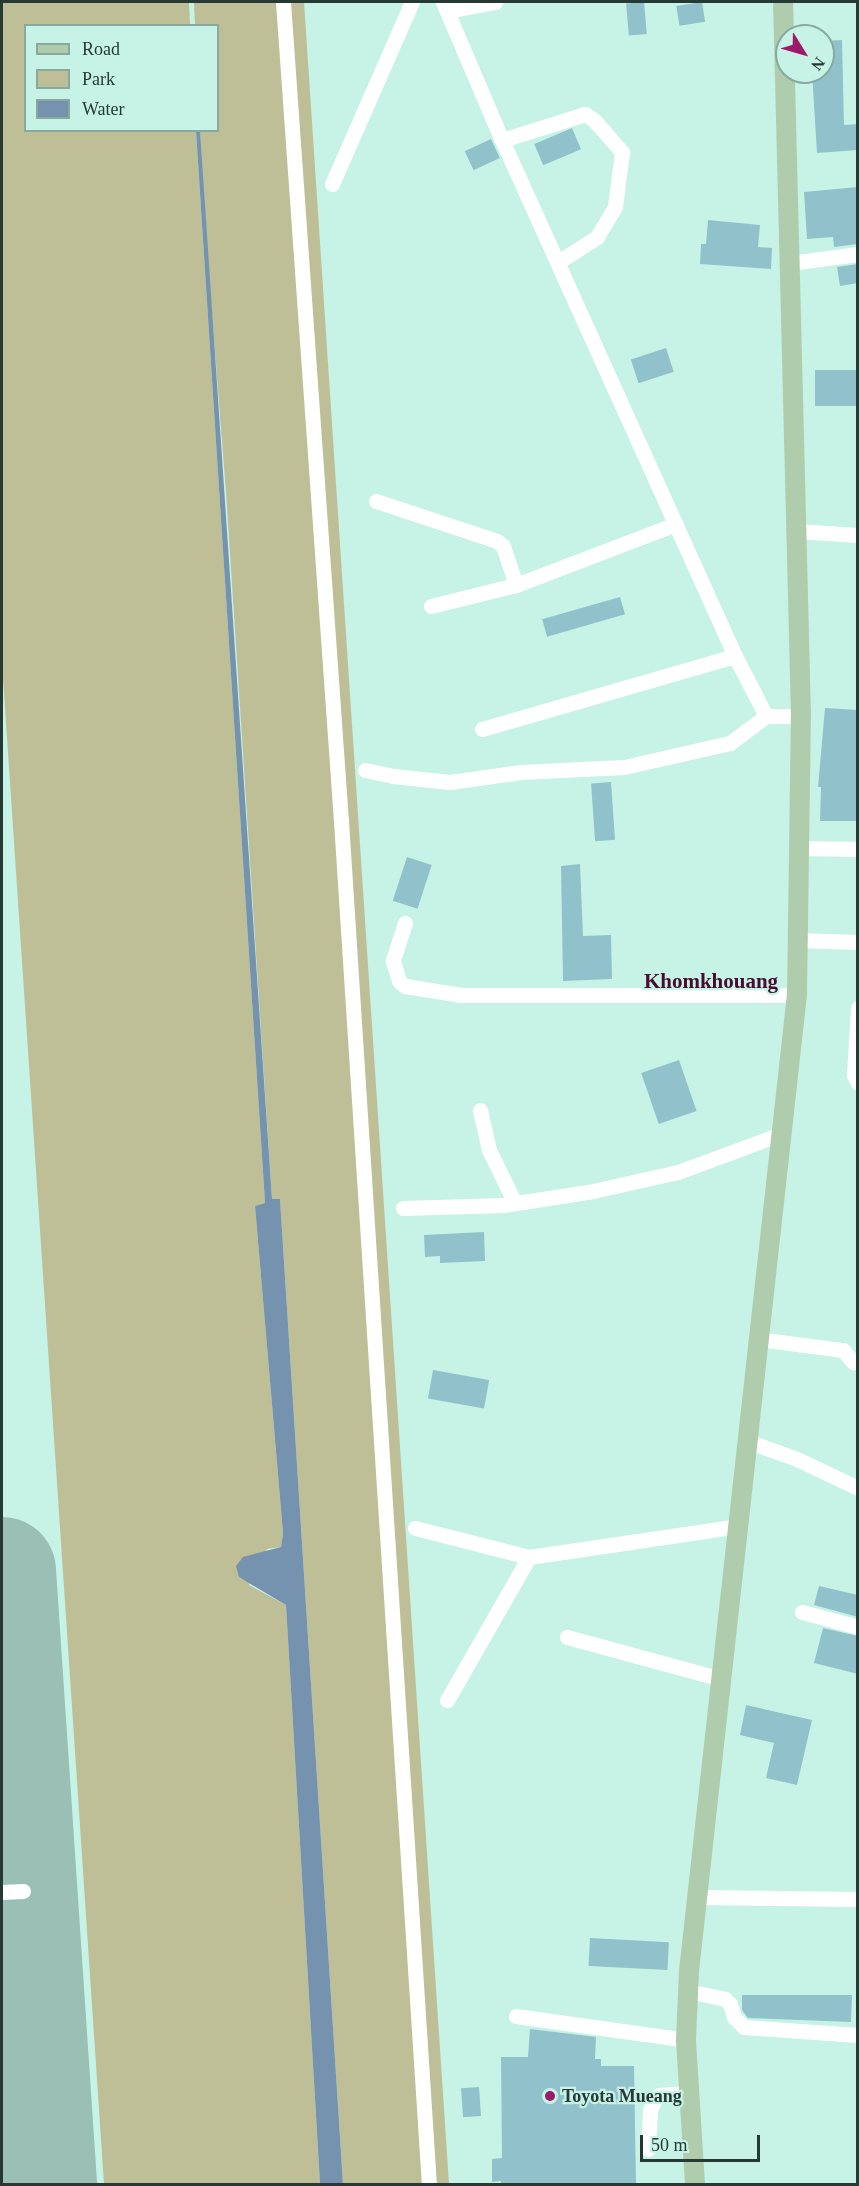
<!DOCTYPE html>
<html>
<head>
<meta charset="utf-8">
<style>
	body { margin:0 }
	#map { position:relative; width:859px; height:2186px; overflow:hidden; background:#c7f3e7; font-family:Georgia,serif }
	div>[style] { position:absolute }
	.green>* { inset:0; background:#bebe97 }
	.water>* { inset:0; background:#7593ae }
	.taxiway>* { height:44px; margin:-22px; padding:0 22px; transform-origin:22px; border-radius:22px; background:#9abfb5 }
	.runway>* { height:108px; margin:-54px; padding:0 54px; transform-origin:54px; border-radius:54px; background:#9abfb5 }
	.building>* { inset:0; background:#91c2cb; transform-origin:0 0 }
	.minor>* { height:15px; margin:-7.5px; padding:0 7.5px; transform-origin:7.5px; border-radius:7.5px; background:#fff }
	.major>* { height:20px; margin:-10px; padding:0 10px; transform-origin:10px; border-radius:10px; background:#afcdac }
	.dots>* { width:16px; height:16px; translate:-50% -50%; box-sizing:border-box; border:3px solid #c7f3e7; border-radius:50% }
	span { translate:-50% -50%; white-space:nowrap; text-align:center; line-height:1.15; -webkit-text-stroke:4.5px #c7f3e7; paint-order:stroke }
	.poi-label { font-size:18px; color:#273934; font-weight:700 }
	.left { translate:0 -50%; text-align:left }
	.quarter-label { font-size:21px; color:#4a0b30; font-weight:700 }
	.frame { position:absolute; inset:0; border:3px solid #273934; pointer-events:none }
	.legend { position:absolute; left:24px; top:24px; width:195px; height:108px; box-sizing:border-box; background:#c7f3e7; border:2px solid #87a99f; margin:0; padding:8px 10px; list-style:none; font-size:18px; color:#273934 }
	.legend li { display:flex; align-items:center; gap:12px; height:30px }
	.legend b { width:30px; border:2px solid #87a99f }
	.north { position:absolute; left:775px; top:24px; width:60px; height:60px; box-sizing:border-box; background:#c7f3e7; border:2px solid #87a99f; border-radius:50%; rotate:127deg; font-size:16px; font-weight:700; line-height:24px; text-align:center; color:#273934 }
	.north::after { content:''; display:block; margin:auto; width:21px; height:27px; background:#9e1969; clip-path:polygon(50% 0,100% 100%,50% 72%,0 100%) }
	.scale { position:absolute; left:640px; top:2135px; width:120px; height:27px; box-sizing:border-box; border:3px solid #273934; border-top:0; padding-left:8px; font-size:18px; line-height:21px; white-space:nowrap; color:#273934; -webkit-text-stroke:4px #c7f3e7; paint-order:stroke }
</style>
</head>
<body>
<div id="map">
	<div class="green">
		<i style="clip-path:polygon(2px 2px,189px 2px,190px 25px,26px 26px,26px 130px,196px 131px,265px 1203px,255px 1206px,283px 1533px,281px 1547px,267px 1549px,249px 1585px,286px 1605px,320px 2184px,104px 2184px,2px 663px)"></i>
		<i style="clip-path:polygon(194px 2px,304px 2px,449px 2184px,343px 2184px,280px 1199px,272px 1199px,226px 492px,205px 224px,200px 131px,218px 130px,218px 26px,195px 25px)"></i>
	</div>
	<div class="water">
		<i style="clip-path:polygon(196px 131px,200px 131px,272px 1199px,280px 1199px,343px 2184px,320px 2184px,286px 1605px,239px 1577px,236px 1566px,243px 1557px,281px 1547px,283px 1533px,255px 1206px,265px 1203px)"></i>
	</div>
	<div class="taxiway">
		<i style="left:2px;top:2048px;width:16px;rotate:-45deg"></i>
		<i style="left:13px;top:2037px;width:35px;rotate:-61deg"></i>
		<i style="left:2px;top:2106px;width:33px;rotate:43deg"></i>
		<i style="left:26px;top:2128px;width:32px;rotate:62deg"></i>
	</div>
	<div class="runway">
		<i style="left:2px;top:1571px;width:614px;rotate:86.17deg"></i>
	</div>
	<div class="building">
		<i style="left:644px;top:2px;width:32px;height:18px;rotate:85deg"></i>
		<i style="left:702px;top:2px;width:20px;height:26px;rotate:81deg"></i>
		<i style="clip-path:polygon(842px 40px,844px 125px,858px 124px,858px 150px,817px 153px,812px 72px,823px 72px,823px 41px)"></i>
		<i style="left:572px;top:128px;width:23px;height:41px;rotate:67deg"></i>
		<i style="left:491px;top:139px;width:21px;height:29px;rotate:65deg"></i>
		<i style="clip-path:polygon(858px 187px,858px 244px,834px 247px,833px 237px,807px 239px,804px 192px)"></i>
		<i style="clip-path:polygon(708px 220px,760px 225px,758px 247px,772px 248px,771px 269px,700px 264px,701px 244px,706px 244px)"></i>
		<i style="clip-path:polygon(858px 264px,858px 283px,840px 286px,837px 267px)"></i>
		<i style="left:666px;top:348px;width:25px;height:37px;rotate:72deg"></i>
		<i style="left:815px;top:370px;width:41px;height:36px"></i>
		<i style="left:620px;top:597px;width:18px;height:81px;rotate:74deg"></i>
		<i style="clip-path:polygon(825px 708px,858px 710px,858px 821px,820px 821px,821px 787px,818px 787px)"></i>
		<i style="left:611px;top:782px;width:58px;height:20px;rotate:86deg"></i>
		<i style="left:407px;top:857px;width:26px;height:46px;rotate:18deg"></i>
		<i style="clip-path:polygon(580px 864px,583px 936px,611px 935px,612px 979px,563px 981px,561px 866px)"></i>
		<i style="left:679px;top:1060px;width:54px;height:40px;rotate:71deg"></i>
		<i style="clip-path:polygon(484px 1232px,485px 1261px,440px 1263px,440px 1256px,425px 1257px,424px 1235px)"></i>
		<i style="left:433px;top:1370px;width:57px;height:29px;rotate:10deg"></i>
		<i style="clip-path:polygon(819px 1586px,858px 1595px,858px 1617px,814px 1605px)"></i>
		<i style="clip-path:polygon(823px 1628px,858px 1636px,858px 1674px,814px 1663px)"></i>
		<i style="clip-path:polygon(746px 1705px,812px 1720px,797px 1785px,766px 1778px,774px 1743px,740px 1735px)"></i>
		<i style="left:590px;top:1938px;width:79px;height:28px;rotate:3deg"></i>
		<i style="clip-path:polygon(742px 1995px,852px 1995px,851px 2022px,748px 2018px,742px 2010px)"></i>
		<i style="clip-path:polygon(530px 2029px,596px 2037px,595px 2059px,601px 2059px,601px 2066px,634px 2066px,636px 2184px,501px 2184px,501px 2181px,492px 2182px,492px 2159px,502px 2158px,501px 2057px,528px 2057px)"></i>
		<i style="left:479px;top:2087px;width:29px;height:18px;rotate:86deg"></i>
	</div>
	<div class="minor">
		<i style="left:283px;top:2px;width:821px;rotate:85.95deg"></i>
		<i style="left:341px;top:821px;width:1366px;rotate:86.31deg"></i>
		<i style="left:443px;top:2px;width:150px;rotate:66.9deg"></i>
		<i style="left:502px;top:140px;width:566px;rotate:65.7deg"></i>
		<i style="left:735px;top:656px;width:68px;rotate:62.7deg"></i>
		<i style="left:447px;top:11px;width:49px;rotate:-10.6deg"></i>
		<i style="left:502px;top:140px;width:87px;rotate:-17.4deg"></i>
		<i style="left:585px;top:114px;width:11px;rotate:34deg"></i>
		<i style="left:594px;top:120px;width:43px;rotate:48.8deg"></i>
		<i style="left:622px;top:152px;width:55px;rotate:97.3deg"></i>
		<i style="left:615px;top:207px;width:35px;rotate:121deg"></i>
		<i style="left:597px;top:237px;width:46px;rotate:147.3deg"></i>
		<i style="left:332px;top:184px;width:199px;rotate:-66.3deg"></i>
		<i style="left:790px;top:263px;width:69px;rotate:-7.5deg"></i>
		<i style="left:376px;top:501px;width:127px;rotate:18.3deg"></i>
		<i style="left:497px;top:541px;width:8px;rotate:40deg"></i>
		<i style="left:503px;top:546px;width:41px;rotate:71.6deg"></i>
		<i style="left:796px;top:531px;width:62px;rotate:3.7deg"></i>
		<i style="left:431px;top:606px;width:88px;rotate:-13.9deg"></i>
		<i style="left:516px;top:585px;width:171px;rotate:-20.9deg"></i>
		<i style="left:482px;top:729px;width:263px;rotate:-16.1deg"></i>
		<i style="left:365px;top:770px;width:29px;rotate:12deg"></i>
		<i style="left:393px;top:776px;width:57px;rotate:6deg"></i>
		<i style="left:450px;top:782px;width:72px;rotate:-8deg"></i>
		<i style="left:521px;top:772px;width:103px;rotate:-2.8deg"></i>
		<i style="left:624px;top:767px;width:109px;rotate:-12.8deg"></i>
		<i style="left:730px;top:743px;width:45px;rotate:-36.9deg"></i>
		<i style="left:766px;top:716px;width:35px"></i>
		<i style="left:800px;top:848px;width:58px;rotate:1deg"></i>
		<i style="left:405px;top:923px;width:40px;rotate:108deg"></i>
		<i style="left:393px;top:961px;width:21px;rotate:73deg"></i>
		<i style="left:399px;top:981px;width:8px;rotate:40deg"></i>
		<i style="left:405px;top:986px;width:57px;rotate:9.1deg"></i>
		<i style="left:461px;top:995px;width:336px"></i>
		<i style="left:798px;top:940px;width:60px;rotate:1.9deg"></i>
		<i style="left:858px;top:1008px;width:67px;rotate:93.4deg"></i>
		<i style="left:854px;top:1075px;width:9px;rotate:63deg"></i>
		<i style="left:480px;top:1110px;width:41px;rotate:77.3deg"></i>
		<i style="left:489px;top:1150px;width:59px;rotate:63.9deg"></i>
		<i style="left:403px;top:1208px;width:100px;rotate:-1.7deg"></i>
		<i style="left:503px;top:1205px;width:91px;rotate:-8.8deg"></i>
		<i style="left:593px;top:1191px;width:87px;rotate:-12.6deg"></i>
		<i style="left:678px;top:1172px;width:110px;rotate:-20.3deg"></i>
		<i style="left:758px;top:1339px;width:86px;rotate:7.4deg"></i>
		<i style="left:843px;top:1350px;width:16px;rotate:50deg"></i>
		<i style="left:747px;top:1441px;width:53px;rotate:19.8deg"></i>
		<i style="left:797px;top:1459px;width:68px;rotate:25.4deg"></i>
		<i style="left:415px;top:1528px;width:118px;rotate:14.3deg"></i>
		<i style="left:529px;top:1557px;width:165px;rotate:119.8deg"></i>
		<i style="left:529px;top:1557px;width:212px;rotate:-8.4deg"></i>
		<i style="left:802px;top:1612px;width:58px;rotate:15deg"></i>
		<i style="left:567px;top:1637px;width:161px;rotate:15.2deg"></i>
		<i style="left:2px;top:1892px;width:21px;rotate:-3deg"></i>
		<i style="left:697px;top:1897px;width:161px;rotate:0.7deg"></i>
		<i style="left:688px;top:1991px;width:38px;rotate:12deg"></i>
		<i style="left:725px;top:1999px;width:7px;rotate:45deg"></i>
		<i style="left:730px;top:2004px;width:14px;rotate:73deg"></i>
		<i style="left:734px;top:2017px;width:14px;rotate:45deg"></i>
		<i style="left:744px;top:2027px;width:114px;rotate:4deg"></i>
		<i style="left:516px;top:2016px;width:172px;rotate:8deg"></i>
		<i style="left:648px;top:2149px;width:39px;rotate:-87deg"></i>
		<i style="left:650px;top:2110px;width:8px;rotate:-67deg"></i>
		<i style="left:653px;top:2103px;width:10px;rotate:-53deg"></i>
		<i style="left:659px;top:2095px;width:30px;rotate:-4deg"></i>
	</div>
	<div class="major">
		<i style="left:695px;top:2184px;width:144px;rotate:-93.6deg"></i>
		<i style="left:686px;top:2040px;width:69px;rotate:-87.5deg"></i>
		<i style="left:689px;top:1971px;width:982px;rotate:-83.69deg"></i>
		<i style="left:797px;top:995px;width:279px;rotate:-89.2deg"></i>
		<i style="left:801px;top:716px;width:714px;rotate:-91.44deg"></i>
	</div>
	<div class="dots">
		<i style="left:550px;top:2096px;background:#9e1969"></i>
	</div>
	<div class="poi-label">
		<span class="left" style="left:562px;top:2096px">Toyota Mueang</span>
	</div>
	<div class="quarter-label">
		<span style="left:711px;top:981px">Khomkhouang</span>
	</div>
	<div class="frame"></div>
	<ul class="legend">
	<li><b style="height:8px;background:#afcdac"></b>Road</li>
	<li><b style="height:16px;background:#bebe97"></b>Park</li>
	<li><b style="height:16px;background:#7593ae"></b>Water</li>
	</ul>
	<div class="north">N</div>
	<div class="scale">50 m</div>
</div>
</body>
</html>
